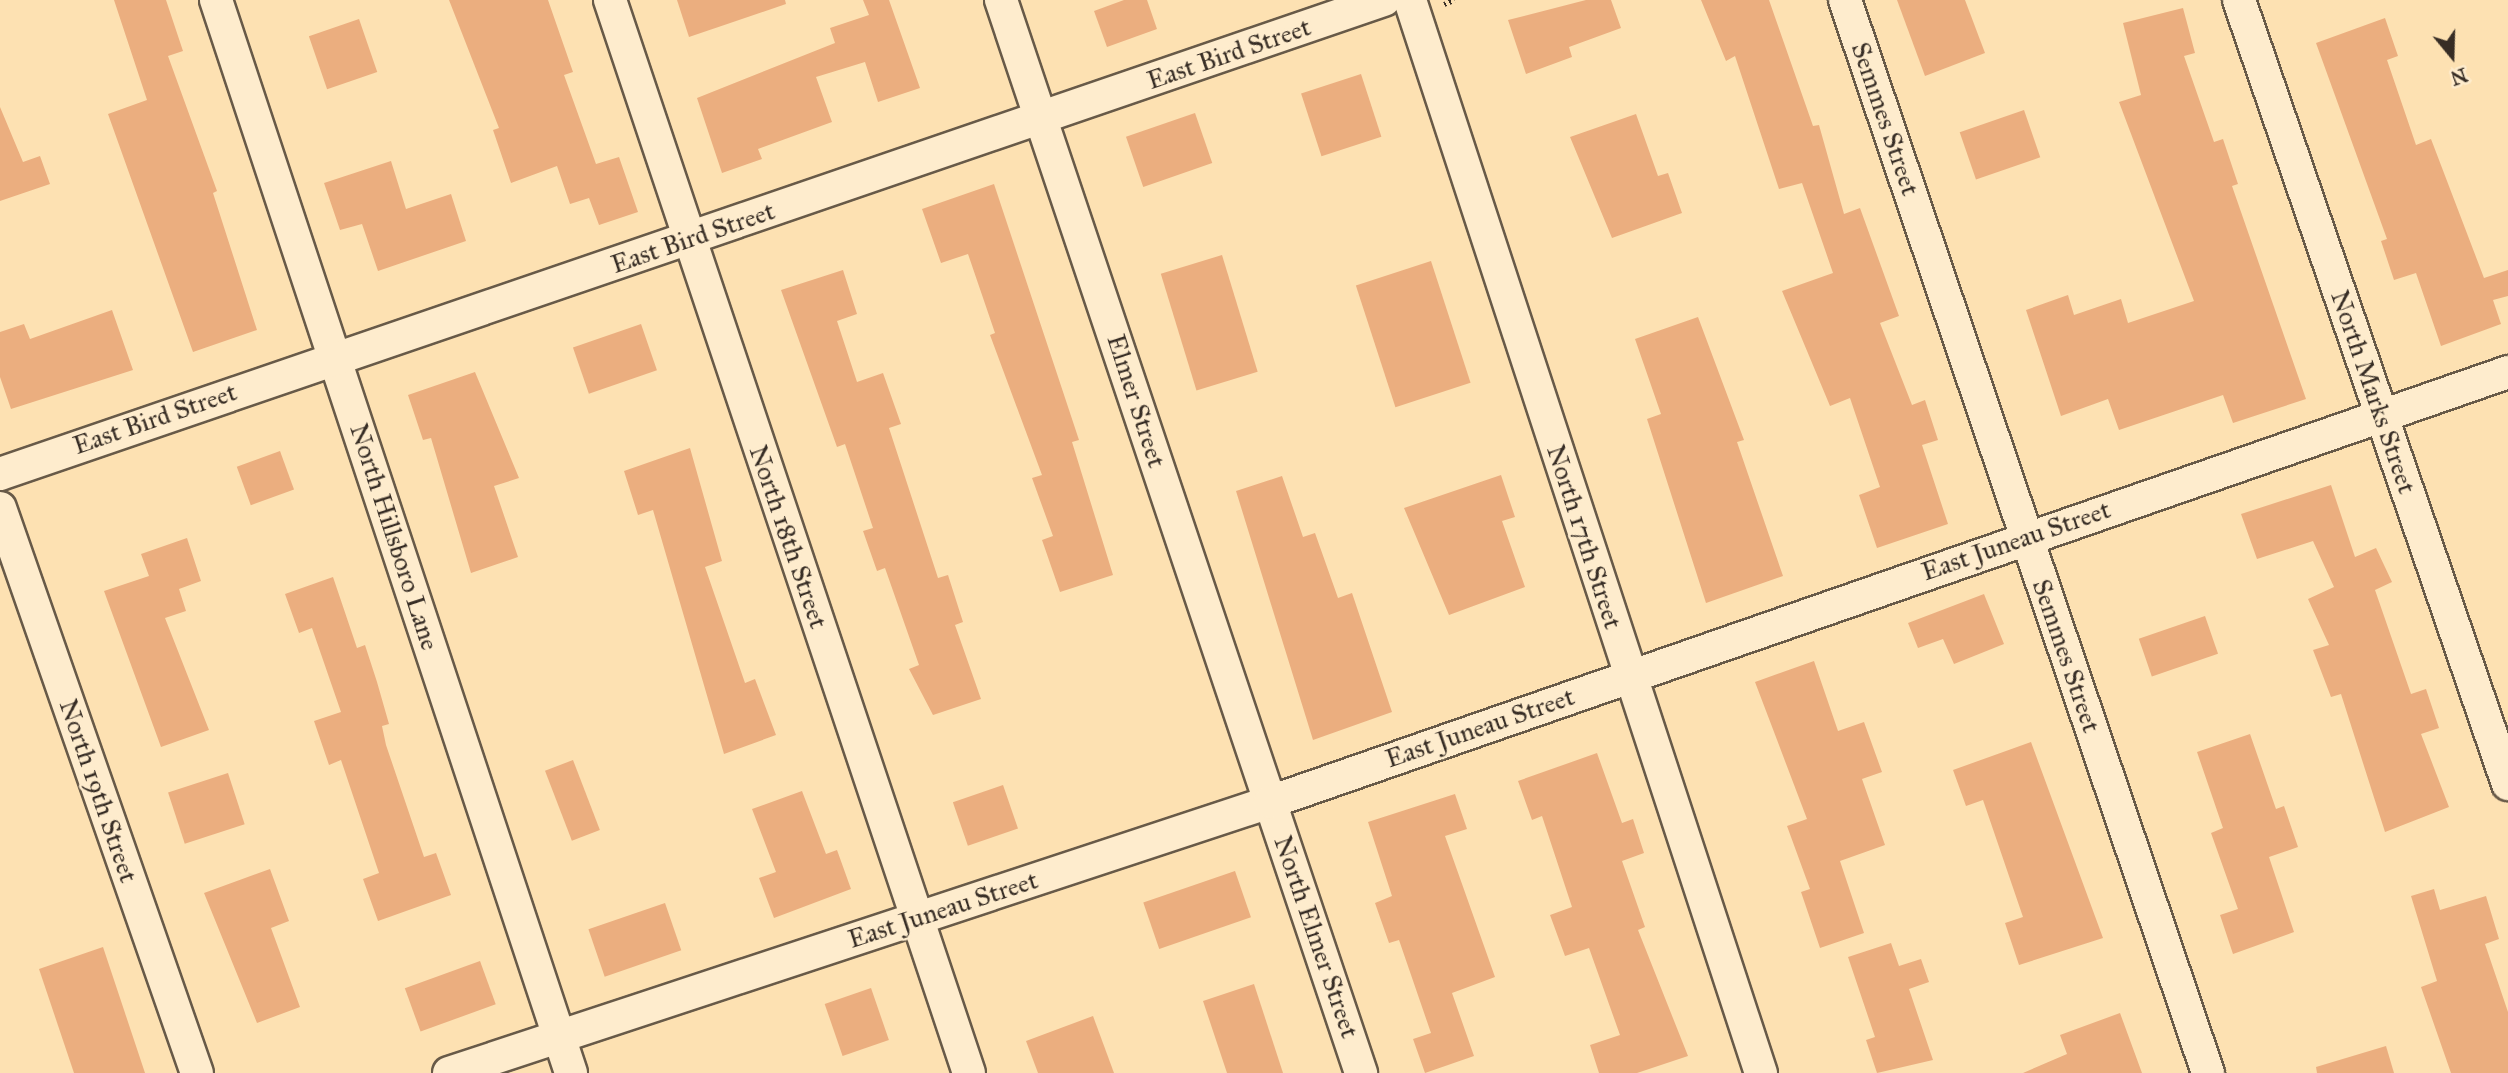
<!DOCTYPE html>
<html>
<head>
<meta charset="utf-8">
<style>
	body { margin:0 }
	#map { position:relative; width:2508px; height:1073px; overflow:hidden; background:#fde1b2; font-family:"IM FELL Great Primer",serif }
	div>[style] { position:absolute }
	.building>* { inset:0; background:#ebae7f; transform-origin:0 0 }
	.path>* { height:4.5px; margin-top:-2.25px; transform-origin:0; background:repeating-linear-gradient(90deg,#372d25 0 2px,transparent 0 5.5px) }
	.roads { filter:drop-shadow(2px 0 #685a48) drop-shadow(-2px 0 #685a48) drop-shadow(0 2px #685a48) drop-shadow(0 -2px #685a48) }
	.minor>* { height:32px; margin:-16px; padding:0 16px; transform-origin:16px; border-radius:16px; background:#feeccd }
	span { translate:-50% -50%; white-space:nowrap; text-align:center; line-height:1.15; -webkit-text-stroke:5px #feeccd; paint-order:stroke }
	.street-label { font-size:26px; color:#372d25 }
	.north { position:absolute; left:2417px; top:21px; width:70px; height:70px; -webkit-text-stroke:5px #feeccd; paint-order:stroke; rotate:161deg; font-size:19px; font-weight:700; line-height:28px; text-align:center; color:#372d25 }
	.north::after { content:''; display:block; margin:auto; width:24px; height:32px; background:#372d25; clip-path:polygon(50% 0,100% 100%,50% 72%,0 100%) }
</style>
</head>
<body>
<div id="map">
	<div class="building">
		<i style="clip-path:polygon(114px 0,166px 0,183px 51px,168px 56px,217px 191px,213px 193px,257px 330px,193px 352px,108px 114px,147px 100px)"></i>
		<i style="clip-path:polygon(449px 0,548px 0,573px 72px,564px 75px,596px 164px,619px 157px,638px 212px,599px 225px,589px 198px,570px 204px,557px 166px,511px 183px,493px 130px,499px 128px)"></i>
		<i style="clip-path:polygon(677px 0,785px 0,786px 4px,689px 37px)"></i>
		<i style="clip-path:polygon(863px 0,889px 0,920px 88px,878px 102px,865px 62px,816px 77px,832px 122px,758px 149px,762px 159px,722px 173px,697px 98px,835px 43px,830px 28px,869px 15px)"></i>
		<i style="clip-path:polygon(1124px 0,1147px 0,1157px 29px,1107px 47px,1094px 11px)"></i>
		<i style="clip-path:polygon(1586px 0,1611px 0,1621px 28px,1569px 47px,1572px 57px,1526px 74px,1508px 20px)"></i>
		<i style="clip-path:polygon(1701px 0,1769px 0,1813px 126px,1819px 125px,1844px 214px,1860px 208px,1899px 316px,1880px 323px,1912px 405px,1925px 400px,1938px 440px,1922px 445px,1948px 524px,1877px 548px,1859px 495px,1880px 487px,1850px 398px,1830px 406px,1782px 291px,1833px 273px,1802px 183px,1779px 189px,1735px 56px,1726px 61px)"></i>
		<i style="clip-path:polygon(1897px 0,1965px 0,1985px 53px,1925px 76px)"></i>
		<i style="clip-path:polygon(2183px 8px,2195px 53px,2184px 56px,2214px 142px,2223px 139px,2238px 184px,2232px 186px,2306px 399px,2233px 423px,2223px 395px,2119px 430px,2108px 399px,2061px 416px,2026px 310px,2068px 295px,2074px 315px,2121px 299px,2128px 323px,2194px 301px,2119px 102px,2141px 95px,2123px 23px)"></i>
		<i style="clip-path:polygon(2385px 18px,2398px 56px,2387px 60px,2416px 145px,2431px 139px,2484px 278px,2508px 270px,2508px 296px,2493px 300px,2501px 324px,2441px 346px,2416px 273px,2394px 280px,2381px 241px,2387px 239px,2316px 43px)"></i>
		<i style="left:359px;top:19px;width:56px;height:53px;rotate:71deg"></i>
		<i style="left:1361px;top:74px;width:66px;height:63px;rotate:72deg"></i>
		<i style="clip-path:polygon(0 107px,23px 162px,40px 156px,50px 184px,0 201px)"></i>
		<i style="left:2024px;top:110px;width:50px;height:68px;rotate:71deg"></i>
		<i style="left:1195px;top:113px;width:53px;height:73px;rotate:71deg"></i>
		<i style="clip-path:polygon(1636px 114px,1658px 176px,1668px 173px,1682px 213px,1612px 238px,1570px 137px)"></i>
		<i style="clip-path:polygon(391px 161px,406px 209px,451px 194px,466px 241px,378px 271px,362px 224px,340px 230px,324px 183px)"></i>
		<i style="clip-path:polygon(994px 184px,1079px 440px,1072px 442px,1113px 575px,1060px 592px,1042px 540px,1053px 536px,1032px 478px,1042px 475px,990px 335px,995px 333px,968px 254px,941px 263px,922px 209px)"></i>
		<i style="left:1222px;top:255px;width:122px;height:64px;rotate:73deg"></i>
		<i style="left:1431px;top:261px;width:128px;height:79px;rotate:72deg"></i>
		<i style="clip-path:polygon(843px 270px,857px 314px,837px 321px,857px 382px,883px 373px,901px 424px,889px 428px,938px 578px,948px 575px,963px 622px,955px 625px,981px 699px,933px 715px,909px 669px,919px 665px,885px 568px,877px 571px,863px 531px,873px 528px,845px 444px,837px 447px,781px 290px)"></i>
		<i style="clip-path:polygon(112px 310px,133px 370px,11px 409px,0 377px,0 332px,24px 324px,30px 339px)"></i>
		<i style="clip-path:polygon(1698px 317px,1744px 440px,1737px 442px,1783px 576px,1706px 603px,1647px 419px,1661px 414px,1635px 339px)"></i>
		<i style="left:641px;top:324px;width:49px;height:72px;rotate:71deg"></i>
		<i style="clip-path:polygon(475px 372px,519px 478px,494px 486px,518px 557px,471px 573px,431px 438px,423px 440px,408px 395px)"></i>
		<i style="clip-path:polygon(690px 448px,722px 561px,705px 567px,745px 683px,755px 679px,776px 735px,724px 754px,653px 510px,638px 515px,624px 471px)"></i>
		<i style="left:280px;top:451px;width:41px;height:46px;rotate:70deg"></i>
		<i style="clip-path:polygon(1501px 475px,1515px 517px,1502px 521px,1525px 587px,1449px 615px,1404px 508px)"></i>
		<i style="clip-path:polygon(1282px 476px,1303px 537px,1315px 533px,1338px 598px,1352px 593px,1392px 712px,1313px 740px,1236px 491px)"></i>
		<i style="clip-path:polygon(2331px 485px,2355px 557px,2376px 548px,2392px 582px,2375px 590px,2411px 694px,2426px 689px,2439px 728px,2421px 734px,2449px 807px,2385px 832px,2341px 694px,2331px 697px,2313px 650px,2329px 645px,2308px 599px,2334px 587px,2313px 541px,2257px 559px,2241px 514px)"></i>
		<i style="clip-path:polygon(187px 538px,201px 581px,179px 589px,186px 611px,165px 618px,209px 730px,161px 747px,104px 591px,149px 576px,141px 554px)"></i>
		<i style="clip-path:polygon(333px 577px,357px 648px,365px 645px,377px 682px,389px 724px,382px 726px,386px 745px,424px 857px,436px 853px,451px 895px,378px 921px,363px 879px,379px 873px,341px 760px,329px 765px,314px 721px,341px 712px,312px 628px,299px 633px,285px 594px)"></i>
		<i style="clip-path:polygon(1984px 594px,2004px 644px,1954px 664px,1943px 639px,1918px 648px,1908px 623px)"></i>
		<i style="left:2205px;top:616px;width:40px;height:70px;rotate:71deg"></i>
		<i style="clip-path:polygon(1814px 661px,1838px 731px,1864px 722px,1882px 772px,1862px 779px,1885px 845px,1840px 861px,1864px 933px,1820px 948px,1801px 892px,1810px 889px,1787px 826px,1807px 819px,1755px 682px)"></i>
		<i style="clip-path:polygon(2250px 734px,2276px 809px,2284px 806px,2298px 847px,2269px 857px,2294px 932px,2233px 954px,2220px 915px,2238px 909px,2211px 833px,2223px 828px,2197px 752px)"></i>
		<i style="clip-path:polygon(2031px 742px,2103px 938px,2019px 965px,2005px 923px,2023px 917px,1983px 800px,1966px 806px,1953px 770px)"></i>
		<i style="clip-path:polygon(1597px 753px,1622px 823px,1633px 819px,1644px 853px,1622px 861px,1645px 927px,1638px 930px,1688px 1056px,1637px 1073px,1599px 1073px,1590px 1045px,1620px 1035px,1589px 948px,1565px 956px,1550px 915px,1572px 907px,1542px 816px,1532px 820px,1518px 781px)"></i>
		<i style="left:573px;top:760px;width:75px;height:30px;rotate:69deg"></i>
		<i style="left:228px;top:773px;width:54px;height:63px;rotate:72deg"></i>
		<i style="left:1003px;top:785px;width:46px;height:53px;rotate:71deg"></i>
		<i style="clip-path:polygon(802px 791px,826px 854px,837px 850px,851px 889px,774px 918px,759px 878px,776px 872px,752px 809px)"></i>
		<i style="clip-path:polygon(1455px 794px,1467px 829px,1445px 836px,1495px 977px,1452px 993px,1474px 1056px,1425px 1073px,1413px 1039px,1431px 1033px,1399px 940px,1389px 943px,1375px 903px,1392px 896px,1368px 822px)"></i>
		<i style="clip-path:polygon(270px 869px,289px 921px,271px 928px,300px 1007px,257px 1023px,204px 893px)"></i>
		<i style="left:1235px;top:871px;width:49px;height:97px;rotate:71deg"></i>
		<i style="clip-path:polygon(2434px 889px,2440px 910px,2486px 896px,2499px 939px,2485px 944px,2508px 1012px,2508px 1073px,2451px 1073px,2421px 987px,2437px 981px,2411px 896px)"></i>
		<i style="left:665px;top:903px;width:50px;height:81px;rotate:71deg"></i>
		<i style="clip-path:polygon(1891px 943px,1899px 966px,1921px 959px,1929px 982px,1909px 989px,1933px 1060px,1877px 1073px,1866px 1040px,1875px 1037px,1848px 957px)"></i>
		<i style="clip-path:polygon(103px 947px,145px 1073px,74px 1073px,39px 969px)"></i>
		<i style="left:480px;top:961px;width:46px;height:80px;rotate:70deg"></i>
		<i style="clip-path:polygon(1254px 984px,1283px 1073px,1227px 1073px,1203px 1001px)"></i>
		<i style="left:871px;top:988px;width:55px;height:49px;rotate:71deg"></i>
		<i style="clip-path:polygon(2120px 1013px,2142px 1073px,2023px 1073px,2067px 1054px,2060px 1035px)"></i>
		<i style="clip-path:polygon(1093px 1016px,1114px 1073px,1038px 1073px,1026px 1041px)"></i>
		<i style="clip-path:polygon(2386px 1046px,2394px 1073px,2317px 1073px,2316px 1067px)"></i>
	</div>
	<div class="path">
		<i style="left:1444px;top:4px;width:11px;rotate:-22deg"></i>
	</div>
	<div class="roads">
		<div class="minor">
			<i style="left:216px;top:0;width:1130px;rotate:71.69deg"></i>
			<i style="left:610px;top:0;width:1131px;rotate:71.5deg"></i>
			<i style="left:1001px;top:0;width:1132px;rotate:71.45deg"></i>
			<i style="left:1410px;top:0;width:1129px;rotate:71.89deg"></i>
			<i style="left:1845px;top:0;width:1133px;rotate:71.31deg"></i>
			<i style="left:2239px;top:0;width:829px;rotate:71.06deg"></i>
			<i style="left:0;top:474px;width:1463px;rotate:-18.91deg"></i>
			<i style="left:0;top:508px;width:598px;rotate:70.78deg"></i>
			<i style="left:449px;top:1073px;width:865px;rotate:-18.27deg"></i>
			<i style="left:1270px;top:802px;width:1311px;rotate:-19.15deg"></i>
		</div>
	</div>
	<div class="street-label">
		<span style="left:1229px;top:54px;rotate:-19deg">East Bird Street</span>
		<span style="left:1885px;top:119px;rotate:71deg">Semmes Street</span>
		<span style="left:693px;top:238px;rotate:-19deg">East Bird Street</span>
		<span style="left:2373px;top:392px;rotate:71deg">North Marks Street</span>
		<span style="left:1136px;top:401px;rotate:72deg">Elmer Street</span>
		<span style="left:155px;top:419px;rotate:-19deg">East Bird Street</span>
		<span style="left:394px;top:537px;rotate:72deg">North Hillsboro Lane</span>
		<span style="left:788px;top:537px;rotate:71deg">North 18th Street</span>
		<span style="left:1584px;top:537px;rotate:72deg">North 17th Street</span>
		<span style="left:2016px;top:541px;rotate:-19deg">East Juneau Street</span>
		<span style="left:2066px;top:656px;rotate:71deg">Semmes Street</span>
		<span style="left:1480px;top:728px;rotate:-19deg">East Juneau Street</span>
		<span style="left:98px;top:791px;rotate:71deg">North 19th Street</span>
		<span style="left:943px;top:910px;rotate:-18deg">East Juneau Street</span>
		<span style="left:1316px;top:937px;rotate:71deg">North Elmer Street</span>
	</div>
	<div class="north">N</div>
</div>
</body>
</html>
